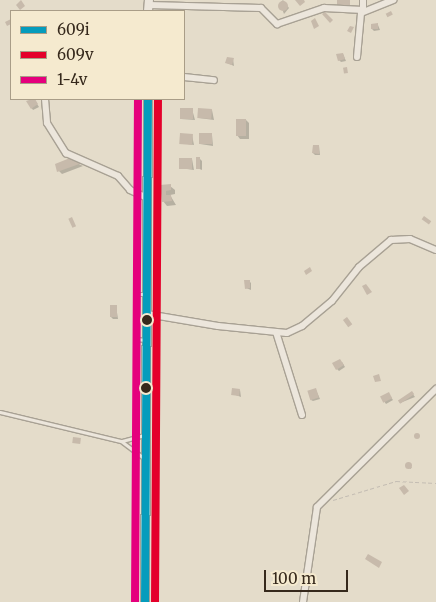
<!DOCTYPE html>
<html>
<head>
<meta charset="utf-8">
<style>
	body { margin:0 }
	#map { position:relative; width:436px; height:602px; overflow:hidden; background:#e4dcca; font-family:Merriweather,serif }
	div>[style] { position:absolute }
	.shadow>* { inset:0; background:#0003; transform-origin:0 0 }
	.building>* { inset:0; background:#c7baab; transform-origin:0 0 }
	.round { border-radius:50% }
	.path>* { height:1px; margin-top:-0.5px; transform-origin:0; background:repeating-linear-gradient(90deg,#c4bdb3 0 4px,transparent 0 6.5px) }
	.roads { filter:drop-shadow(1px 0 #a8a194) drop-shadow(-1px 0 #a8a194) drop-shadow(0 1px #a8a194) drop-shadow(0 -1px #a8a194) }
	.service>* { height:3px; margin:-1.5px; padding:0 1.5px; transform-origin:1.5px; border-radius:1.5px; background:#ece6dc }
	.minor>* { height:6px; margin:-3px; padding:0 3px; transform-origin:3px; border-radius:3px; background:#ece6dc }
	.tertiary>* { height:8px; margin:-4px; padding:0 4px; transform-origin:4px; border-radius:4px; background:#ece6dc }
	.bus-1>* { height:8px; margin:-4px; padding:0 4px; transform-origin:4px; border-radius:4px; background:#059cbc }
	.bus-2>* { height:8px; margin:-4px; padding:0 4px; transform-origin:4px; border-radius:4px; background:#e4002b }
	.bus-3>* { height:8px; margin:-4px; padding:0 4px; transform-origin:4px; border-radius:4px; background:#e5007d }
	.dots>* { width:14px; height:14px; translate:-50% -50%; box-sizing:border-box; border:2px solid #f5eacf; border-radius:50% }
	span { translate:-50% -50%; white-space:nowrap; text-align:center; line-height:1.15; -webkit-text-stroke:5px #f5eacf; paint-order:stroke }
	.legend { position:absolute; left:10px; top:10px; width:175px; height:90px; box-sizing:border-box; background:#f5eacf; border:1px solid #a99d87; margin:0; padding:6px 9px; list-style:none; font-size:15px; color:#36291c }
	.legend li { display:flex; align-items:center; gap:10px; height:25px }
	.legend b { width:25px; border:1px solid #a99d87 }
	.scale { position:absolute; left:264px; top:570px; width:84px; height:22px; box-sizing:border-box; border:2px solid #36291c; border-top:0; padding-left:6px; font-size:15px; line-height:18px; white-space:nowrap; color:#36291c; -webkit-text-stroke:4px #f5eacf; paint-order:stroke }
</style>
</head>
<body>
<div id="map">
	<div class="shadow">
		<i style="clip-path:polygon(283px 0,289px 8px,284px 14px,280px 3px)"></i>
		<i style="clip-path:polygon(378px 25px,380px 30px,374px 31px,372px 29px)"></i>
		<i style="clip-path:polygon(343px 54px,346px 61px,341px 62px,339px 60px)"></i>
		<i style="clip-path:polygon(233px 59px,234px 66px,227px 63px)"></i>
		<i style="clip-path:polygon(34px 99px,39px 107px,33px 110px,27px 101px)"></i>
		<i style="clip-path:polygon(192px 109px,195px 120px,181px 119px)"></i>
		<i style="clip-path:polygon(212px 110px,214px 120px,199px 118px)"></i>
		<i style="clip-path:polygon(246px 120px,249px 123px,249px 139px,240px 139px,237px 135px)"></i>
		<i style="clip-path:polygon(192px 135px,194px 145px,181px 143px)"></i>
		<i style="clip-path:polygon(212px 135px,213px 146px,200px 144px)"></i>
		<i style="clip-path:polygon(319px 146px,320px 155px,315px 155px,313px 153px)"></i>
		<i style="clip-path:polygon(192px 159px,194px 170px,180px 168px)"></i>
		<i style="clip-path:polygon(200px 159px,202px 161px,202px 170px,197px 168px)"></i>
		<i style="clip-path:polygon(70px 160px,83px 166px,62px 174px,59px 171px)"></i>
		<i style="clip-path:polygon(162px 186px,170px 186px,175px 190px,175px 194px,170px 195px,176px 205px,167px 206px,163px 201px)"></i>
		<i style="clip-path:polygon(249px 281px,251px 283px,251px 290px,246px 288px)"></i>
		<i style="clip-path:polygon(116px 306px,118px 319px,113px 319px,111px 317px)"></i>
		<i style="clip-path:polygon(342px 362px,345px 367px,339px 371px,337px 369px)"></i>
		<i style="clip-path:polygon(240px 390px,241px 397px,233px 394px)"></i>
		<i style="clip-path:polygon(316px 390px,320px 399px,313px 401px,311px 400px)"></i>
		<i style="clip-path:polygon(412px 393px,415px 397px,400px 403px,399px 401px)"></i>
		<i style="clip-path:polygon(390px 396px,393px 400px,386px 404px,382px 398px)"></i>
		<i style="left:408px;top:463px;width:6px;height:2px;rotate:51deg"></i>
	</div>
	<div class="building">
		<i style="clip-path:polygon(21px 0,25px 6px,20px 10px,16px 5px)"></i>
		<i style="clip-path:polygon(295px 0,304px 0,305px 2px,300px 6px)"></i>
		<i style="left:350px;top:0;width:5px;height:13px;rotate:90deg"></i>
		<i class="round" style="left:278px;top:1px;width:10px;height:10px"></i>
		<i style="left:391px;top:11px;width:4px;height:6px;rotate:63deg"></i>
		<i style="clip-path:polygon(325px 12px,333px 20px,330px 23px,322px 14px)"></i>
		<i style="clip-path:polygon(315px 18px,319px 26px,314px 29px,311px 21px)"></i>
		<i style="clip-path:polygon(11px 19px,11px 24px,7px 26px,5px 22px)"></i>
		<i style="clip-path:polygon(378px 23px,378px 29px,371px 29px,371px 24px)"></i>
		<i style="clip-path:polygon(350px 26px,354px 27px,351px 33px,347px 31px)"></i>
		<i style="clip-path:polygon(343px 53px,345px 59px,338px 61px,336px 54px)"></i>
		<i style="clip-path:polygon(227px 57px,234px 58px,232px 65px,225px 63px)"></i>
		<i style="left:347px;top:67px;width:6px;height:4px;rotate:81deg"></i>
		<i style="clip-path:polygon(35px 99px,38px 104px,31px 109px,26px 101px)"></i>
		<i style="left:180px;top:108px;width:13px;height:11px"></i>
		<i style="left:198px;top:108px;width:14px;height:10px;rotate:4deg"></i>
		<i style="left:236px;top:119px;width:10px;height:17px"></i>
		<i style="left:180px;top:133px;width:13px;height:11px;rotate:4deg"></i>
		<i style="left:199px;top:133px;width:13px;height:11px"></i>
		<i style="clip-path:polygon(313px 145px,319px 145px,319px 154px,312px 153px)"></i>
		<i style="left:196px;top:157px;width:4px;height:12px"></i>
		<i style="clip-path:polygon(70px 158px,82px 163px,57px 172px,55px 164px)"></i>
		<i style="left:179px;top:158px;width:13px;height:11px"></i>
		<i style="clip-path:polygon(171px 184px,171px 190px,166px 191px,166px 195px,171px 195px,172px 201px,162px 202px,160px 185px)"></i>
		<i style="left:424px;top:216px;width:9px;height:4px;rotate:36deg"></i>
		<i style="left:72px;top:217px;width:10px;height:4px;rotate:66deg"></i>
		<i style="clip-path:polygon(310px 267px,312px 271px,306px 275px,304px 271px)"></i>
		<i style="clip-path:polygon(244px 280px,250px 280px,250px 288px,245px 289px)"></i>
		<i style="clip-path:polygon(366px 284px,372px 292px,367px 295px,362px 286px)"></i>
		<i style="left:110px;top:305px;width:7px;height:12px"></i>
		<i style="left:347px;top:317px;width:9px;height:5px;rotate:54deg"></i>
		<i style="clip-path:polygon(340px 359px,344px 365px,336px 370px,332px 363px)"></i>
		<i style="clip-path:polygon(379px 374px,381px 381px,375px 382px,373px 376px)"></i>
		<i style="left:232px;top:388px;width:8px;height:7px;rotate:7deg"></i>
		<i style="left:316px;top:388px;width:10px;height:9px;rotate:73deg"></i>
		<i style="left:412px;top:391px;width:4px;height:17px;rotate:56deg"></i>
		<i style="left:389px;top:392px;width:7px;height:10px;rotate:63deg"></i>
		<i class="round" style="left:414px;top:433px;width:6px;height:6px"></i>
		<i style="left:73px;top:437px;width:8px;height:6px;rotate:7deg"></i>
		<i class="round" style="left:404.5px;top:461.5px;width:7px;height:7px"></i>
		<i style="clip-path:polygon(404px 485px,409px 491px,404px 495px,399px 488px)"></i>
		<i style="clip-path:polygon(368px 554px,382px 562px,379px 568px,365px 559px)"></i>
	</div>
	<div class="path">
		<i style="left:333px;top:500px;width:66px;rotate:-16.8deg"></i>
		<i style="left:396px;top:481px;width:40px;rotate:2.9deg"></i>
	</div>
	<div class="roads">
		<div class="service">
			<i style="left:146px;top:294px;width:10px;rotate:180deg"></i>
			<i style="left:136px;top:294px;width:45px;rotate:90deg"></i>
			<i style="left:136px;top:339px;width:10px;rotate:6deg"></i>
			<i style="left:0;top:412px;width:124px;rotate:13.5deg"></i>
			<i style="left:121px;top:441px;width:30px;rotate:37deg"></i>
			<i style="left:122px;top:441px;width:24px;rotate:-15deg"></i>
		</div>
		<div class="minor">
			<i style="left:149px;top:5px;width:112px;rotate:1.5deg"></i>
			<i style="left:261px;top:8px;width:23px;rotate:45deg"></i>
			<i style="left:277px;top:24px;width:50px;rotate:-18.8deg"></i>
			<i style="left:324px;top:8px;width:39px;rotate:3deg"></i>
			<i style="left:363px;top:10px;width:10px;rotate:-90deg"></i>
			<i style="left:357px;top:57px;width:44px;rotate:-84.8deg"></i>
			<i style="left:361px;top:13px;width:35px;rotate:-22deg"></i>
			<i style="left:184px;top:77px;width:30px;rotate:6deg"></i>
			<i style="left:45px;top:99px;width:24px;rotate:85deg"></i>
			<i style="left:47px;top:123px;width:36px;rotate:58deg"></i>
			<i style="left:66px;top:153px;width:57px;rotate:23.9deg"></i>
			<i style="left:118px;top:176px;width:18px;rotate:49deg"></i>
			<i style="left:130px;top:190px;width:19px;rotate:25deg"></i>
			<i style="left:147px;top:314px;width:72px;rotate:9.6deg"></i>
			<i style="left:218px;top:326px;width:69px;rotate:5.8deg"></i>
			<i style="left:287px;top:333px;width:17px;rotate:-25deg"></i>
			<i style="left:302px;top:326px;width:39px;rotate:-40deg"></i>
			<i style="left:332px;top:301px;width:43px;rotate:-51.5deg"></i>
			<i style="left:359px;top:267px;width:42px;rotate:-40.2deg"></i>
			<i style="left:391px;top:240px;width:19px;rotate:-3deg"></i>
			<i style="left:410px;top:239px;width:28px;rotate:23deg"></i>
			<i style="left:276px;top:332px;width:87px;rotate:72.6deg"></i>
			<i style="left:303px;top:602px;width:96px;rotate:-81.6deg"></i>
			<i style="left:317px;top:507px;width:168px;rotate:-44.8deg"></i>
		</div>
		<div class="tertiary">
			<i style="left:148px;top:11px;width:11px;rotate:-85deg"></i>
			<i style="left:145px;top:602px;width:503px;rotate:-89.66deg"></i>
		</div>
	</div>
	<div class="bus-1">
		<i style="left:145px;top:602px;width:503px;rotate:-89.66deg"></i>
	</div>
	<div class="bus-2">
		<i style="left:155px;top:602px;width:503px;rotate:-89.66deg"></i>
	</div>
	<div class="bus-3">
		<i style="left:135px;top:602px;width:503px;rotate:-89.66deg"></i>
	</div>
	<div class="dots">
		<i style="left:147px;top:320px;background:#36291c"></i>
		<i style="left:146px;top:388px;background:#36291c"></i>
	</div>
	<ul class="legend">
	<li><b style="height:6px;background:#059cbc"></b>609i</li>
	<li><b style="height:6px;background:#e4002b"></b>609v</li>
	<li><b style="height:6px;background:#e5007d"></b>1-4v</li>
	</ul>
	<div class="scale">100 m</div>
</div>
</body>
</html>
